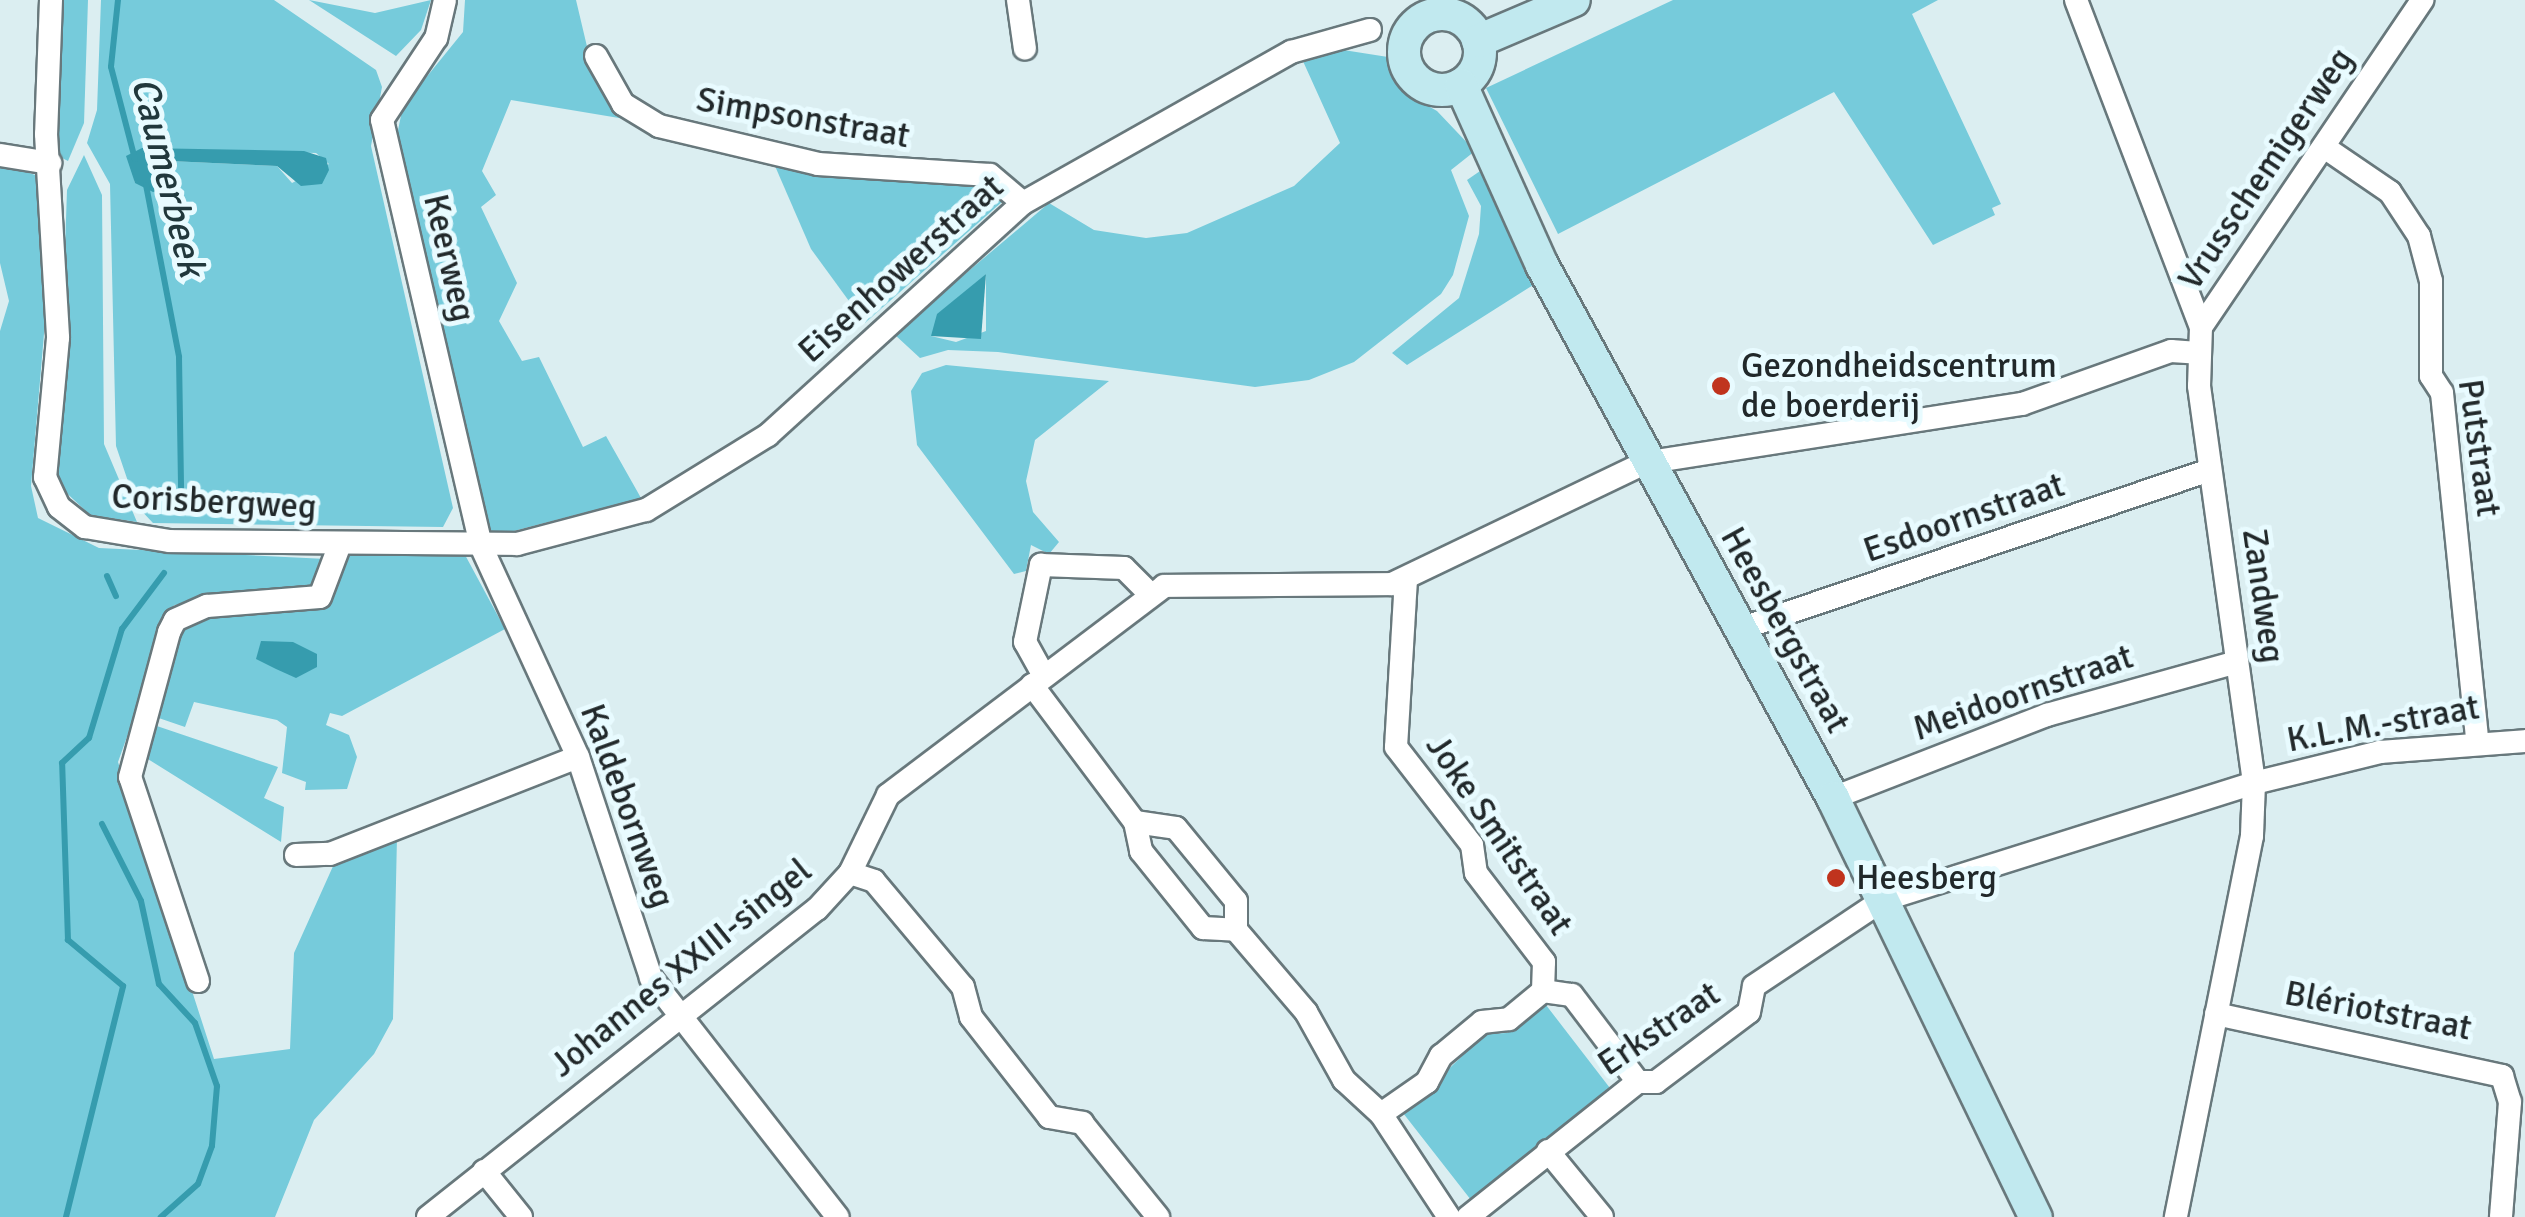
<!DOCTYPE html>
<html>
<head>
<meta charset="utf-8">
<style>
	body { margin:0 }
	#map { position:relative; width:2525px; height:1217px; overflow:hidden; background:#dbeef1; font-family:Signika,sans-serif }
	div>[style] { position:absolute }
	.green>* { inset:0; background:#76cbdb }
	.water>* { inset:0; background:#369cae }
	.stream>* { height:6px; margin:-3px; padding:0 3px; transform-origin:3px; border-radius:3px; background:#369cae }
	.roads { filter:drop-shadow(2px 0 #68787c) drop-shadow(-2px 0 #68787c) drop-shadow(0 2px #68787c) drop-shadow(0 -2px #68787c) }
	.street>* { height:22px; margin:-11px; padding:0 11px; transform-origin:11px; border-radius:11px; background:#fff }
	.secondary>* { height:32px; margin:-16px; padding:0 16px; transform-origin:16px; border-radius:16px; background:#c1e9ef }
	.secondary>.ring { margin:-16px; padding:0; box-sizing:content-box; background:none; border:32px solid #c1e9ef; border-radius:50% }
	.dots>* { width:28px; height:28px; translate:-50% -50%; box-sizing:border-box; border:5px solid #e8fbff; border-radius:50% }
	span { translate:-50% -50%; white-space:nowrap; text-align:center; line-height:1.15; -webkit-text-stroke:10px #e8fbff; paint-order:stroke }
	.street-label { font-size:35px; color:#21282a }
	.poi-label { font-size:35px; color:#21282a }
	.left { translate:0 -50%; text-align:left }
	.water-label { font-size:38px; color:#21383c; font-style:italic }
</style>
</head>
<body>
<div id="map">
	<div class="green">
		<i style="clip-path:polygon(59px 0,88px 0,84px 123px,68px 161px,56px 155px)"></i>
		<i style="clip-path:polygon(evenodd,101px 0,274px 0,376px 70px,382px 87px,371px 146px,453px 508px,443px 527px,153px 523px,136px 505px,116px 446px,110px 184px,87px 143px,97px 110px,101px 0,142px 148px,316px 153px,329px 164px,292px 183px,277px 166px,170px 161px,163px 165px,173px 175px,135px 183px,131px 165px,142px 148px)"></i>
		<i style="clip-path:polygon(309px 0,375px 13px,431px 0,421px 30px,396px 56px)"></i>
		<i style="clip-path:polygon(465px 0,576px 0,589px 55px,625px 119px,511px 100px,482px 171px,496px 195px,481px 207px,517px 283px,499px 321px,522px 361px,539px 357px,583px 447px,606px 436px,641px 498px,502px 534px,486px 529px,396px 140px,403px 106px,463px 32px)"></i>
		<i style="clip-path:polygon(1673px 0,1938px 0,1912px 14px,2001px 204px,1992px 208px,1995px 215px,1933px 245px,1834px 92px,1558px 234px,1486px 88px)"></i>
		<i style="clip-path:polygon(evenodd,1337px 49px,1388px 57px,1407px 94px,1437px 111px,1475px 151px,1451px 170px,1469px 216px,1453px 275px,1441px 294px,1354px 362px,1309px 380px,1255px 387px,998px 352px,948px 350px,920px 358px,894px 334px,1049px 203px,1094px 230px,1146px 238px,1187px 233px,1294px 186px,1340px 143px,1302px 59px,1337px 49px,986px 274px,986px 331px,956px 342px,931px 336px,986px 274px)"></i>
		<i style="clip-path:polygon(84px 155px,102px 195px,104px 444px,137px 522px,90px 515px,57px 484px,67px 190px)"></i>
		<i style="clip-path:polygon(0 163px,41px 177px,52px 240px,31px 486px,38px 518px,99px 548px,327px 559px,317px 586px,303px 593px,174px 605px,118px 762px,214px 1059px,290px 1049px,294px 953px,334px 864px,397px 837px,393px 1019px,374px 1054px,314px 1120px,275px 1217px,0 1217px,0 331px,9px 301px,0 263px)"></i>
		<i style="clip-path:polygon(775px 166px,975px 185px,1003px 201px,865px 323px,811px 249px)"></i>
		<i style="clip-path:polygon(1483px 169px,1538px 282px,1407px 365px,1392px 353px,1459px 298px,1479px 234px,1481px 206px,1467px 180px)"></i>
		<i style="clip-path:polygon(946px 365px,1109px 381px,1035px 440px,1026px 481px,1033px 512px,1059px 542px,1049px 554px,1031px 545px,1026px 571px,1014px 574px,917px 445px,911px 391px,922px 373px)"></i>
		<i style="clip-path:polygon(350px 552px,464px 553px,505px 629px,342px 716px,330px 713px,326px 725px,349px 735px,357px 757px,347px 789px,305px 790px,306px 782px,282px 773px,287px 727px,277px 720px,194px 702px,185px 727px,147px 714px,177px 630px,198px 617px,329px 601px)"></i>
		<i style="clip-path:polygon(145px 722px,278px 767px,264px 798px,284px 807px,281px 842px,135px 751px)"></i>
		<i style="clip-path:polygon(1546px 1005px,1613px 1092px,1471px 1200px,1403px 1113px,1485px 1034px,1507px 1033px)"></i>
	</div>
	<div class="water">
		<i style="clip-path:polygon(142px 148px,304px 151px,326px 158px,329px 170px,322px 184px,301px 186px,277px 166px,170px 161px,164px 165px,173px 175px,169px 189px,153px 192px,135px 183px,126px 156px)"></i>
		<i style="clip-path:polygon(986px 274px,981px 339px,931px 336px,937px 314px)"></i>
		<i style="clip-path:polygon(261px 641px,293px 642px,317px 654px,317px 667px,296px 678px,276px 669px,256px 659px)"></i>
	</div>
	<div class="stream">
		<i style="left:118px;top:0;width:67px;rotate:96deg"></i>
		<i style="left:111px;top:67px;width:95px;rotate:75.4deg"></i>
		<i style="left:146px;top:185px;width:175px;rotate:79.1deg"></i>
		<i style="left:179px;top:357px;width:130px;rotate:89.1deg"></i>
		<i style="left:107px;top:576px;width:22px;rotate:66deg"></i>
		<i style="left:102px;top:824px;width:86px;rotate:63.1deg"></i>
		<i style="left:141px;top:901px;width:85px;rotate:77.8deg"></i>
		<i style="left:159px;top:984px;width:53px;rotate:47.3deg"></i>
		<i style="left:195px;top:1023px;width:67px;rotate:70.8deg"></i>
		<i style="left:217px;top:1086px;width:60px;rotate:94.8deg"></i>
		<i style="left:212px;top:1146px;width:40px;rotate:110.2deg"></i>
		<i style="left:198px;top:1184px;width:50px;rotate:138.3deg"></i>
		<i style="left:66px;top:1217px;width:238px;rotate:-76.1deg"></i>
		<i style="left:123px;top:986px;width:72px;rotate:-140.1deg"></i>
		<i style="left:68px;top:940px;width:177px;rotate:-91.9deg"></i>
		<i style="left:62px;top:763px;width:37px;rotate:-43deg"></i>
		<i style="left:89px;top:738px;width:114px;rotate:-73.2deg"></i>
		<i style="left:122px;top:629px;width:70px;rotate:-53.1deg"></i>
	</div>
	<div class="roads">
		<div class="street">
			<i style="left:51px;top:0;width:134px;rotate:92.1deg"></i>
			<i style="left:46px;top:134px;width:204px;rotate:86.6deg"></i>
			<i style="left:58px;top:338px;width:140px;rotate:95.3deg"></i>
			<i style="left:45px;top:477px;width:33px;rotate:65deg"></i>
			<i style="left:59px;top:507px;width:33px;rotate:38deg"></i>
			<i style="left:85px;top:527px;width:86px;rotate:9.4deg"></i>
			<i style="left:170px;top:541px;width:347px;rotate:0.5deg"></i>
			<i style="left:517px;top:544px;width:133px;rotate:-14.8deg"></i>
			<i style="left:646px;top:510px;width:143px;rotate:-31.6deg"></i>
			<i style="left:768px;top:435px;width:345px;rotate:-42.3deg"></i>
			<i style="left:1023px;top:203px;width:308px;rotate:-29.4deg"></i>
			<i style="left:1291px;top:52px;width:82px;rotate:-15.6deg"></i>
			<i style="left:445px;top:0;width:39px;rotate:103deg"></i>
			<i style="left:436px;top:38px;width:98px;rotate:123.4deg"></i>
			<i style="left:382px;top:120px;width:437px;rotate:76.9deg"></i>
			<i style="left:481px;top:546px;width:232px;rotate:65.3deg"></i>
			<i style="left:578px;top:757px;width:233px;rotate:71.7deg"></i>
			<i style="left:651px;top:978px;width:303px;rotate:52deg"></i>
			<i style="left:1018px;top:0;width:49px;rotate:81.9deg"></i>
			<i style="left:2076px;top:0;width:350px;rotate:69.1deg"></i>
			<i style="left:2201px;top:327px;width:59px;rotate:91.9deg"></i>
			<i style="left:2199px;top:386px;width:401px;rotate:82.1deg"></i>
			<i style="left:2254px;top:783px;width:53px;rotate:92.2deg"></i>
			<i style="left:2252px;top:836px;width:389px;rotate:101.3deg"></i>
			<i style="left:596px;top:56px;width:55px;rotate:60.6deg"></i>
			<i style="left:623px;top:104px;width:42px;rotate:31.4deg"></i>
			<i style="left:659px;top:126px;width:163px;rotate:13.4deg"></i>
			<i style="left:818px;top:164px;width:172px;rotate:3.7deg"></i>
			<i style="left:990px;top:175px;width:43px;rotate:40.3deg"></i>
			<i style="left:2327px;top:149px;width:76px;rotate:34.3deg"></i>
			<i style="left:2390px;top:192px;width:53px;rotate:56.6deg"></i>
			<i style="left:2419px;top:236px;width:47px;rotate:75.1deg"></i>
			<i style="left:2431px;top:281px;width:95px;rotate:90deg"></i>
			<i style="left:2431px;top:376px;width:20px;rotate:57deg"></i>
			<i style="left:2442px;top:393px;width:349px;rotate:84.2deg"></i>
			<i style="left:0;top:155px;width:51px;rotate:9.1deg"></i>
			<i style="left:2201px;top:327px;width:395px;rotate:-55.9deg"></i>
			<i style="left:1406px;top:579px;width:168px;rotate:93.4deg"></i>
			<i style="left:1396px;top:747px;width:124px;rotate:52.2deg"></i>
			<i style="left:1472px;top:845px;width:28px;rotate:82deg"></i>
			<i style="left:1476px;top:873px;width:112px;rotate:52.6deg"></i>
			<i style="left:1544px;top:962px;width:29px;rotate:92deg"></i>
			<i style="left:1543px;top:991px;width:29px;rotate:8deg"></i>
			<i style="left:1572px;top:995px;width:109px;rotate:52.8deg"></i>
			<i style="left:1740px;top:629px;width:496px;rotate:-18.7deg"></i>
			<i style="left:1044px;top:676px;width:39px;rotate:-119deg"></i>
			<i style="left:1025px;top:642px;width:79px;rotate:-78.3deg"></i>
			<i style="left:1041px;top:565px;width:83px;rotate:2.1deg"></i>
			<i style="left:1124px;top:568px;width:38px;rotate:45deg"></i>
			<i style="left:1032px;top:685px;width:171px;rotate:53.1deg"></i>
			<i style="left:1135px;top:822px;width:41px;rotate:8.3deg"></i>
			<i style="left:1176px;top:828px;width:94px;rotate:50.6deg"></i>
			<i style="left:1236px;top:901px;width:29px;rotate:90deg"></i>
			<i style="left:1236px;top:930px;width:108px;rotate:49.5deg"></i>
			<i style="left:1306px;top:1012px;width:78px;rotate:60.8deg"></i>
			<i style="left:1344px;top:1080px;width:50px;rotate:42.6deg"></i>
			<i style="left:1381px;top:1114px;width:123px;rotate:56.6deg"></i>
			<i style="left:1833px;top:798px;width:230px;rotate:-21.2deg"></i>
			<i style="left:2047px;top:715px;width:197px;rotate:-15.6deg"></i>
			<i style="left:1135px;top:822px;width:30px;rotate:78deg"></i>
			<i style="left:1141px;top:851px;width:99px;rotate:51.2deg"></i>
			<i style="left:1203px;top:928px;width:33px;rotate:3deg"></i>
			<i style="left:296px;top:855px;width:34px;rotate:-2deg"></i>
			<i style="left:330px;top:854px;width:266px;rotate:-21.4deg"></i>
			<i style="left:850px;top:873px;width:25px;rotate:18deg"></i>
			<i style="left:874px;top:881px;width:138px;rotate:50deg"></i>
			<i style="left:963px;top:987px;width:31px;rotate:75deg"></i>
			<i style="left:971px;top:1017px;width:127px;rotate:52deg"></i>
			<i style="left:1049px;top:1117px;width:34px;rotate:10deg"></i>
			<i style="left:1082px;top:1123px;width:121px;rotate:51deg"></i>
			<i style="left:198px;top:981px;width:215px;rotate:-108.4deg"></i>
			<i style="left:130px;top:777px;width:150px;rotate:-74.9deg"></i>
			<i style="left:169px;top:632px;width:13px;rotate:-63deg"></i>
			<i style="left:175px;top:620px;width:35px;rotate:-24deg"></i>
			<i style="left:207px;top:606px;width:113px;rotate:-4.6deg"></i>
			<i style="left:320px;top:597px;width:57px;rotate:-69.3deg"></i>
			<i style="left:2216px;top:1014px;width:293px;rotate:12.2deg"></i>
			<i style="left:2502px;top:1076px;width:27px;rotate:73deg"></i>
			<i style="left:2510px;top:1102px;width:115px;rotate:94.5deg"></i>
			<i style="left:1381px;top:1114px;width:56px;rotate:-34.8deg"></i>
			<i style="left:1427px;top:1082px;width:30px;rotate:-62deg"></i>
			<i style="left:1441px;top:1056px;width:53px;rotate:-39.7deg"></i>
			<i style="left:1482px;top:1022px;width:27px;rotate:-6deg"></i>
			<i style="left:1509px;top:1019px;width:44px;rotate:-39.5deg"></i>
			<i style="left:1548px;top:1151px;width:85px;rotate:50.7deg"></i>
			<i style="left:484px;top:1171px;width:59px;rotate:51.2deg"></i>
			<i style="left:428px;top:1217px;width:496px;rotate:-38.4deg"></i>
			<i style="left:817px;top:909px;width:49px;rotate:-47.5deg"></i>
			<i style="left:850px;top:873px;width:87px;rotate:-64deg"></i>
			<i style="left:888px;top:795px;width:346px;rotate:-37.1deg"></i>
			<i style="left:1164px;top:586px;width:228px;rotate:-0.5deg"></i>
			<i style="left:1392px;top:584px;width:280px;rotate:-25.6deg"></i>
			<i style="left:1644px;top:463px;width:383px;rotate:-8.9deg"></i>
			<i style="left:2022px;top:404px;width:158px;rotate:-19.6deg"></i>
			<i style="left:2171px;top:351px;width:27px;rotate:4deg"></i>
			<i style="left:1468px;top:1217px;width:217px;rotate:-38.5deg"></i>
			<i style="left:1638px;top:1082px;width:18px"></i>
			<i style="left:1656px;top:1082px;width:116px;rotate:-37deg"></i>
			<i style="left:1749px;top:1012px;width:26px;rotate:-79deg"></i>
			<i style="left:1754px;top:986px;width:155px;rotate:-33.7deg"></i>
			<i style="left:1883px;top:900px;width:389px;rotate:-17.5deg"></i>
			<i style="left:2254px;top:783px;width:130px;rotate:-13.8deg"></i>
			<i style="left:2380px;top:752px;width:145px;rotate:-4.3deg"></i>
		</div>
		<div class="secondary">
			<i class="ring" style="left:1404px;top:14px;width:44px;height:44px"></i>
			<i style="left:1478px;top:41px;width:104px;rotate:-23.1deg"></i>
			<i style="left:1461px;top:85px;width:197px;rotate:65.8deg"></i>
			<i style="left:1542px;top:265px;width:607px;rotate:61.37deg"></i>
			<i style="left:1833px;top:798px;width:466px;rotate:64.2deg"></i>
		</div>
	</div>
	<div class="dots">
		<i style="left:1721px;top:386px;background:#c0341e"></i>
		<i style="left:1836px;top:878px;background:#c0341e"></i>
	</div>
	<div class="street-label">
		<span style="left:803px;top:118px;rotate:10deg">Simpsonstraat</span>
		<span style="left:2266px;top:169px;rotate:-56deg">Vrusschemigerweg</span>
		<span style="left:449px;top:258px;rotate:77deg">Keerweg</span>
		<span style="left:901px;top:269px;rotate:-42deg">Eisenhowerstraat</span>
		<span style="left:2479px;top:448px;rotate:82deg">Putstraat</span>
		<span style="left:214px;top:502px;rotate:3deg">Corisbergweg</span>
		<span style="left:1964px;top:518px;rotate:-19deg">Esdoornstraat</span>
		<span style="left:2263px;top:596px;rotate:82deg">Zandweg</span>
		<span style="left:1785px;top:630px;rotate:61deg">Heesbergstraat</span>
		<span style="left:2023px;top:693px;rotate:-19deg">Meidoornstraat</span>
		<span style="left:2383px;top:724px;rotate:-10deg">K.L.M.-straat</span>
		<span style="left:627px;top:806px;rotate:70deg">Kaldebornweg</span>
		<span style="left:1499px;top:835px;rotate:56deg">Joke Smitstraat</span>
		<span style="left:681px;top:968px;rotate:-39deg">Johannes XXIII-singel</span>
		<span style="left:2378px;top:1011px;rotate:11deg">Blériotstraat</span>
		<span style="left:1659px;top:1029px;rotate:-34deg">Erkstraat</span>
	</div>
	<div class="poi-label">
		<span class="left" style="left:1741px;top:386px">Gezondheidscentrum<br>de boerderij</span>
		<span class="left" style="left:1856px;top:878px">Heesberg</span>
	</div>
	<div class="water-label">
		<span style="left:168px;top:177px;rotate:76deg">Caumerbeek</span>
	</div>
</div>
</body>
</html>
